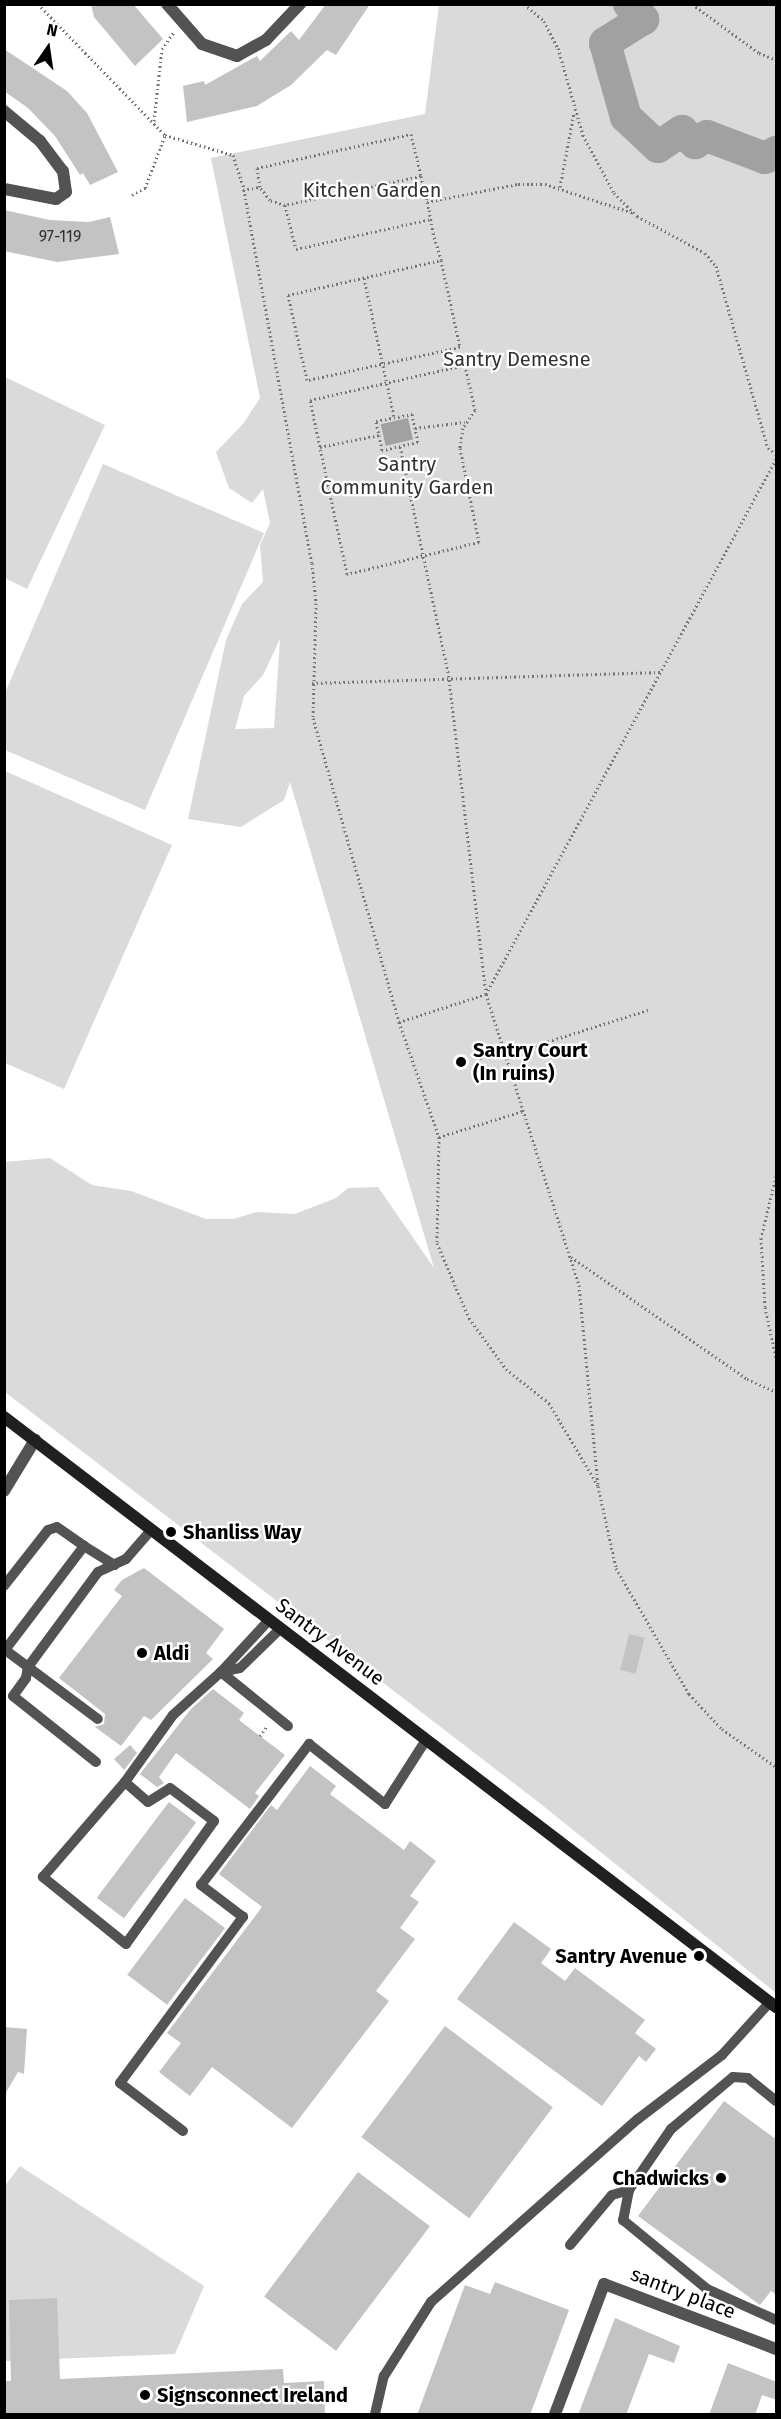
<!DOCTYPE html>
<html>
<head>
<meta charset="utf-8">
<style>
	body { margin:0 }
	#map { position:relative; width:781px; height:2419px; overflow:hidden; background:#fff; font-family:"Fira Sans",sans-serif }
	div>[style] { position:absolute }
	.green>* { inset:0; background:#dadada }
	.water>* { inset:0; background:#a1a1a1; transform-origin:0 0 }
	.river>* { height:32px; margin:-16px; padding:0 16px; transform-origin:16px; border-radius:16px; background:#a1a1a1 }
	.building>* { inset:0; background:#c3c3c3; transform-origin:0 0 }
	.path>* { height:3px; margin-top:-1.5px; transform-origin:0; background:repeating-linear-gradient(90deg,#757575 0 1.5px,transparent 0 4.5px) }
	.service>* { height:10px; margin:-5px; padding:0 5px; transform-origin:5px; border-radius:5px; background:#535353 }
	.minor>* { height:12px; margin:-6px; padding:0 6px; transform-origin:6px; border-radius:6px; background:#535353 }
	.secondary>* { height:12px; margin:-6px; padding:0 6px; transform-origin:6px; border-radius:6px; background:#202020 }
	.dots>* { width:16px; height:16px; translate:-50% -50%; box-sizing:border-box; border:3px solid #fff; border-radius:50% }
	span { translate:-50% -50%; white-space:nowrap; text-align:center; line-height:1.15; -webkit-text-stroke:4.5px #fff; paint-order:stroke }
	.number-label { font-size:16px; color:#313131 }
	.number-label span { -webkit-text-stroke-width:0 }
	.park-label { font-size:20px; color:#313131 }
	.poi-label { font-size:20px; color:#000; font-weight:700 }
	.left { translate:0 -50%; text-align:left }
	.right { translate:-100% -50%; text-align:right }
	.street-label { font-size:20px; color:#000 }
	.frame { position:absolute; inset:0; border:6px solid #000; pointer-events:none }
	.north { position:absolute; left:18px; top:18px; width:60px; height:60px; -webkit-text-stroke:4px #fff; paint-order:stroke; rotate:13deg; font-size:16px; font-weight:700; line-height:24px; text-align:center; color:#000 }
	.north::after { content:''; display:block; margin:auto; width:21px; height:27px; background:#000; clip-path:polygon(50% 0,100% 100%,50% 72%,0 100%) }
</style>
</head>
<body>
<div id="map">
	<div class="green">
		<i style="clip-path:polygon(evenodd,439px 5px,776px 5px,776px 1993px,537px 1801px,5px 1392px,4px 1162px,50px 1158px,92px 1185px,131px 1191px,206px 1219px,233px 1219px,257px 1212px,295px 1214px,336px 1198px,348px 1188px,378px 1187px,434px 1268px,290px 782px,284px 800px,241px 827px,188px 819px,226px 640px,242px 604px,263px 582px,260px 545px,270px 523px,263px 489px,252px 503px,229px 488px,216px 452px,243px 424px,260px 398px,211px 158px,425px 114px,439px 5px,280px 639px,274px 728px,235px 729px,244px 696px,263px 675px,280px 639px)"></i>
		<i style="clip-path:polygon(5px 377px,105px 425px,27px 589px,5px 578px)"></i>
		<i style="clip-path:polygon(103px 464px,264px 533px,145px 810px,5px 750px,5px 693px)"></i>
		<i style="clip-path:polygon(5px 771px,172px 845px,64px 1089px,5px 1063px)"></i>
		<i style="clip-path:polygon(20px 2166px,204px 2286px,175px 2354px,5px 2361px,4px 2187px)"></i>
	</div>
	<div class="water">
		<i style="left:408px;top:418px;width:22px;height:28px;rotate:77deg"></i>
	</div>
	<div class="river">
		<i style="left:629px;top:4px;width:21px;rotate:47deg"></i>
		<i style="left:643px;top:19px;width:45px;rotate:147.7deg"></i>
		<i style="left:605px;top:43px;width:77px;rotate:74.2deg"></i>
		<i style="left:626px;top:117px;width:44px;rotate:43.2deg"></i>
		<i style="left:658px;top:147px;width:29px;rotate:-34deg"></i>
		<i style="left:682px;top:131px;width:18px;rotate:43deg"></i>
		<i style="left:695px;top:143px;width:14px;rotate:-30deg"></i>
		<i style="left:707px;top:136px;width:62px;rotate:20.8deg"></i>
		<i style="left:765px;top:158px;width:13px;rotate:-29deg"></i>
	</div>
	<div class="building">
		<i style="clip-path:polygon(91px 4px,133px 4px,163px 39px,135px 66px,94px 17px)"></i>
		<i style="clip-path:polygon(326px 4px,370px 4px,336px 55px,327px 50px,291px 85px,257px 106px,187px 122px,183px 86px,204px 81px,205px 85px,257px 56px,260px 61px,291px 31px,299px 40px)"></i>
		<i style="clip-path:polygon(4px 49px,67px 91px,87px 113px,118px 172px,90px 185px,83px 173px,80px 175px,55px 136px,28px 108px,4px 91px)"></i>
		<i style="clip-path:polygon(4px 210px,50px 220px,89px 222px,110px 217px,119px 254px,57px 262px,4px 251px)"></i>
		<i style="clip-path:polygon(144px 1568px,224px 1629px,206px 1653px,213px 1659px,151px 1720px,144px 1716px,121px 1746px,95px 1727px,104px 1724px,105px 1714px,59px 1678px,122px 1596px,114px 1590px,122px 1580px)"></i>
		<i style="left:629px;top:1634px;width:16px;height:37px;rotate:14deg"></i>
		<i style="clip-path:polygon(213px 1689px,244px 1713px,239px 1720px,285px 1755px,255px 1793px,259px 1796px,250px 1809px,176px 1753px,159px 1777px,164px 1783px,157px 1787px,140px 1774px,191px 1709px)"></i>
		<i style="clip-path:polygon(130px 1745px,137px 1753px,124px 1770px,114px 1759px)"></i>
		<i style="clip-path:polygon(310px 1766px,336px 1786px,330px 1794px,404px 1850px,410px 1841px,436px 1861px,410px 1896px,419px 1902px,400px 1928px,415px 1939px,376px 1991px,389px 2001px,292px 2128px,212px 2067px,190px 2096px,159px 2072px,181px 2043px,167px 2033px,262px 1907px,219px 1874px,271px 1805px,277px 1810px)"></i>
		<i style="left:169px;top:1802px;width:34px;height:120px;rotate:37deg"></i>
		<i style="left:185px;top:1898px;width:50px;height:96px;rotate:37deg"></i>
		<i style="clip-path:polygon(514px 1922px,551px 1949px,541px 1963px,565px 1981px,575px 1968px,645px 2020px,635px 2033px,656px 2049px,646px 2062px,639px 2056px,602px 2106px,457px 1999px)"></i>
		<i style="left:445px;top:2026px;width:135px;height:139px;rotate:37deg"></i>
		<i style="clip-path:polygon(4px 2027px,27px 2029px,24px 2074px,18px 2072px,4px 2096px)"></i>
		<i style="clip-path:polygon(724px 2101px,777px 2140px,777px 2295px,771px 2291px,760px 2305px,638px 2216px)"></i>
		<i style="left:358px;top:2172px;width:90px;height:156px;rotate:37deg"></i>
		<i style="clip-path:polygon(495px 2282px,569px 2310px,530px 2415px,417px 2415px,465px 2285px,490px 2294px)"></i>
		<i style="clip-path:polygon(57px 2298px,60px 2379px,283px 2369px,284px 2383px,324px 2381px,325px 2415px,4px 2415px,4px 2381px,11px 2381px,9px 2300px)"></i>
		<i style="clip-path:polygon(615px 2318px,680px 2346px,674px 2363px,649px 2354px,626px 2415px,578px 2415px)"></i>
		<i style="clip-path:polygon(728px 2363px,777px 2382px,777px 2400px,762px 2395px,755px 2415px,709px 2415px)"></i>
	</div>
	<div class="path">
		<i style="left:38px;top:4px;width:182px;rotate:45.9deg"></i>
		<i style="left:165px;top:135px;width:71px;rotate:16.4deg"></i>
		<i style="left:233px;top:155px;width:32px;rotate:72deg"></i>
		<i style="left:243px;top:185px;width:384px;rotate:79.7deg"></i>
		<i style="left:312px;top:563px;width:40px;rotate:84.3deg"></i>
		<i style="left:316px;top:603px;width:115px;rotate:91.5deg"></i>
		<i style="left:313px;top:718px;width:316px;rotate:74.2deg"></i>
		<i style="left:399px;top:1022px;width:122px;rotate:70.8deg"></i>
		<i style="left:439px;top:1137px;width:106px;rotate:91.1deg"></i>
		<i style="left:437px;top:1243px;width:82px;rotate:66.9deg"></i>
		<i style="left:469px;top:1318px;width:63px;rotate:54deg"></i>
		<i style="left:506px;top:1369px;width:55px;rotate:38.3deg"></i>
		<i style="left:549px;top:1403px;width:96px;rotate:59.4deg"></i>
		<i style="left:524px;top:4px;width:26px;rotate:40deg"></i>
		<i style="left:544px;top:21px;width:30px;rotate:63deg"></i>
		<i style="left:558px;top:48px;width:91px;rotate:74deg"></i>
		<i style="left:583px;top:135px;width:66px;rotate:61.9deg"></i>
		<i style="left:614px;top:193px;width:33px;rotate:45deg"></i>
		<i style="left:637px;top:216px;width:77px;rotate:28.6deg"></i>
		<i style="left:705px;top:253px;width:17px;rotate:50deg"></i>
		<i style="left:716px;top:266px;width:189px;rotate:74.1deg"></i>
		<i style="left:768px;top:448px;width:10px;rotate:37deg"></i>
		<i style="left:692px;top:4px;width:83px;rotate:36.2deg"></i>
		<i style="left:759px;top:53px;width:18px;rotate:22deg"></i>
		<i style="left:154px;top:121px;width:72px;rotate:-83.7deg"></i>
		<i style="left:162px;top:49px;width:21px;rotate:-55deg"></i>
		<i style="left:421px;top:176px;width:139px;rotate:168deg"></i>
		<i style="left:285px;top:205px;width:16px;rotate:-162deg"></i>
		<i style="left:270px;top:200px;width:16px;rotate:-128deg"></i>
		<i style="left:260px;top:187px;width:19px;rotate:-99deg"></i>
		<i style="left:257px;top:168px;width:158px;rotate:-12.4deg"></i>
		<i style="left:411px;top:134px;width:43px;rotate:76.6deg"></i>
		<i style="left:421px;top:176px;width:35px;rotate:77deg"></i>
		<i style="left:429px;top:210px;width:23px;rotate:80deg"></i>
		<i style="left:433px;top:233px;width:28px;rotate:73deg"></i>
		<i style="left:441px;top:260px;width:89px;rotate:77.7deg"></i>
		<i style="left:460px;top:347px;width:157px;rotate:167.8deg"></i>
		<i style="left:307px;top:380px;width:87px;rotate:-102.6deg"></i>
		<i style="left:288px;top:295px;width:157px;rotate:-12.9deg"></i>
		<i style="left:560px;top:187px;width:75px;rotate:-79.3deg"></i>
		<i style="left:243px;top:190px;width:17px;rotate:-10deg"></i>
		<i style="left:132px;top:195px;width:15px;rotate:-28deg"></i>
		<i style="left:145px;top:188px;width:57px;rotate:-69.3deg"></i>
		<i style="left:427px;top:202px;width:93px;rotate:-11.2deg"></i>
		<i style="left:518px;top:184px;width:27px"></i>
		<i style="left:545px;top:184px;width:93px;rotate:18.2deg"></i>
		<i style="left:285px;top:205px;width:45px;rotate:76deg"></i>
		<i style="left:296px;top:249px;width:138px;rotate:-12.5deg"></i>
		<i style="left:364px;top:278px;width:142px;rotate:77.8deg"></i>
		<i style="left:465px;top:365px;width:46px;rotate:77.5deg"></i>
		<i style="left:475px;top:410px;width:22px;rotate:124deg"></i>
		<i style="left:463px;top:428px;width:20px;rotate:99deg"></i>
		<i style="left:460px;top:448px;width:96px;rotate:78.6deg"></i>
		<i style="left:479px;top:542px;width:136px;rotate:166.4deg"></i>
		<i style="left:347px;top:574px;width:178px;rotate:-102deg"></i>
		<i style="left:310px;top:400px;width:159px;rotate:-12.7deg"></i>
		<i style="left:412px;top:414px;width:29px;rotate:78deg"></i>
		<i style="left:418px;top:442px;width:37px;rotate:167deg"></i>
		<i style="left:382px;top:450px;width:30px;rotate:-102deg"></i>
		<i style="left:376px;top:421px;width:37px;rotate:-11deg"></i>
		<i style="left:415px;top:428px;width:50px;rotate:-6.8deg"></i>
		<i style="left:320px;top:447px;width:60px;rotate:-11.5deg"></i>
		<i style="left:776px;top:459px;width:609px;rotate:118.46deg"></i>
		<i style="left:486px;top:994px;width:305px;rotate:72.3deg"></i>
		<i style="left:579px;top:1285px;width:202px;rotate:84.6deg"></i>
		<i style="left:598px;top:1486px;width:84px;rotate:77.6deg"></i>
		<i style="left:616px;top:1568px;width:146px;rotate:59.9deg"></i>
		<i style="left:689px;top:1694px;width:48px;rotate:46.7deg"></i>
		<i style="left:722px;top:1729px;width:66px;rotate:35.1deg"></i>
		<i style="left:312px;top:683px;width:349px;rotate:-1.8deg"></i>
		<i style="left:399px;top:1022px;width:91px;rotate:-17.8deg"></i>
		<i style="left:486px;top:994px;width:319px;rotate:-96.7deg"></i>
		<i style="left:449px;top:677px;width:236px;rotate:-102deg"></i>
		<i style="left:505px;top:1055px;width:150px;rotate:-17.5deg"></i>
		<i style="left:480px;top:1058px;width:24px;rotate:-17deg"></i>
		<i style="left:439px;top:1137px;width:88px;rotate:-17.2deg"></i>
		<i style="left:776px;top:1176px;width:64px;rotate:103.6deg"></i>
		<i style="left:761px;top:1238px;width:69px;rotate:86.7deg"></i>
		<i style="left:765px;top:1307px;width:52px;rotate:77.8deg"></i>
		<i style="left:571px;top:1257px;width:214px;rotate:34.7deg"></i>
		<i style="left:747px;top:1379px;width:32px;rotate:24deg"></i>
		<i style="left:260px;top:1736px;width:12px;rotate:-55deg"></i>
	</div>
	<div class="service">
		<i style="left:4px;top:1586px;width:71px;rotate:-51.8deg"></i>
		<i style="left:48px;top:1530px;width:9px;rotate:-18deg"></i>
		<i style="left:57px;top:1527px;width:33px;rotate:35deg"></i>
		<i style="left:269px;top:1620px;width:71px;rotate:132.7deg"></i>
		<i style="left:221px;top:1672px;width:19px;rotate:-12deg"></i>
		<i style="left:240px;top:1668px;width:56px;rotate:-44.3deg"></i>
		<i style="left:4px;top:1649px;width:117px;rotate:36.7deg"></i>
		<i style="left:5px;top:1650px;width:131px;rotate:-52.8deg"></i>
		<i style="left:84px;top:1546px;width:36px;rotate:32deg"></i>
		<i style="left:96px;top:1762px;width:106px;rotate:-141.5deg"></i>
		<i style="left:13px;top:1696px;width:22px;rotate:-54deg"></i>
		<i style="left:26px;top:1678px;width:11px;rotate:-80deg"></i>
		<i style="left:28px;top:1667px;width:118px;rotate:-53.6deg"></i>
		<i style="left:98px;top:1572px;width:31px;rotate:-25deg"></i>
		<i style="left:126px;top:1559px;width:38px;rotate:-49deg"></i>
		<i style="left:125px;top:1782px;width:30px;rotate:41deg"></i>
		<i style="left:148px;top:1802px;width:26px;rotate:-32deg"></i>
		<i style="left:170px;top:1788px;width:55px;rotate:36.9deg"></i>
		<i style="left:214px;top:1821px;width:151px;rotate:125.6deg"></i>
		<i style="left:126px;top:1944px;width:107px;rotate:-141.1deg"></i>
		<i style="left:43px;top:1877px;width:125px;rotate:-49.2deg"></i>
		<i style="left:125px;top:1782px;width:82px;rotate:-54.4deg"></i>
		<i style="left:173px;top:1715px;width:64px;rotate:-41.9deg"></i>
		<i style="left:221px;top:1672px;width:86px;rotate:38.9deg"></i>
		<i style="left:776px;top:2101px;width:36px;rotate:-141deg"></i>
		<i style="left:748px;top:2078px;width:15px;rotate:-176deg"></i>
		<i style="left:733px;top:2077px;width:81px;rotate:140deg"></i>
		<i style="left:671px;top:2129px;width:74px;rotate:124.5deg"></i>
		<i style="left:629px;top:2190px;width:31px;rotate:101deg"></i>
		<i style="left:623px;top:2220px;width:109px;rotate:39.4deg"></i>
		<i style="left:707px;top:2289px;width:76px;rotate:24.2deg"></i>
		<i style="left:183px;top:2131px;width:79px;rotate:-142.7deg"></i>
		<i style="left:120px;top:2083px;width:207px;rotate:-53.5deg"></i>
		<i style="left:243px;top:1917px;width:53px;rotate:-142.7deg"></i>
		<i style="left:201px;top:1885px;width:178px;rotate:-52.5deg"></i>
		<i style="left:309px;top:1744px;width:97px;rotate:38.3deg"></i>
		<i style="left:385px;top:1804px;width:76px;rotate:-57.4deg"></i>
		<i style="left:570px;top:2245px;width:65px;rotate:-50deg"></i>
		<i style="left:612px;top:2195px;width:18px;rotate:-16deg"></i>
		<i style="left:375px;top:2414px;width:39px;rotate:-77deg"></i>
		<i style="left:384px;top:2376px;width:88px;rotate:-57.6deg"></i>
		<i style="left:431px;top:2302px;width:276px;rotate:-41.5deg"></i>
		<i style="left:638px;top:2119px;width:106px;rotate:-37.3deg"></i>
		<i style="left:722px;top:2055px;width:72px;rotate:-47.8deg"></i>
	</div>
	<div class="minor">
		<i style="left:167px;top:4px;width:53px;rotate:48.8deg"></i>
		<i style="left:202px;top:44px;width:37px;rotate:19deg"></i>
		<i style="left:237px;top:56px;width:33px;rotate:-29deg"></i>
		<i style="left:266px;top:40px;width:50px;rotate:-46.6deg"></i>
		<i style="left:4px;top:111px;width:47px;rotate:39.8deg"></i>
		<i style="left:40px;top:141px;width:38px;rotate:53deg"></i>
		<i style="left:63px;top:171px;width:21px;rotate:82deg"></i>
		<i style="left:66px;top:192px;width:12px;rotate:145deg"></i>
		<i style="left:56px;top:199px;width:53px;rotate:-169.1deg"></i>
		<i style="left:4px;top:1491px;width:60px;rotate:-58.7deg"></i>
		<i style="left:555px;top:2414px;width:139px;rotate:-69.3deg"></i>
		<i style="left:604px;top:2284px;width:184px;rotate:20.7deg"></i>
	</div>
	<div class="secondary">
		<i style="left:4px;top:1417px;width:972px;rotate:37.39deg"></i>
	</div>
	<div class="dots">
		<i style="left:461px;top:1062px;background:#000"></i>
		<i style="left:171px;top:1532px;background:#000"></i>
		<i style="left:142px;top:1653px;background:#000"></i>
		<i style="left:699px;top:1956px;background:#000"></i>
		<i style="left:721px;top:2178px;background:#000"></i>
		<i style="left:145px;top:2395px;background:#000"></i>
	</div>
	<div class="number-label">
		<span style="left:60px;top:237px">97-119</span>
	</div>
	<div class="park-label">
		<span style="left:372px;top:190px">Kitchen Garden</span>
		<span style="left:517px;top:359px">Santry Demesne</span>
		<span style="left:407px;top:476px">Santry<br>Community Garden</span>
	</div>
	<div class="poi-label">
		<span class="left" style="left:473px;top:1062px">Santry Court<br>(In ruins)</span>
		<span class="left" style="left:183px;top:1532px">Shanliss Way</span>
		<span class="left" style="left:154px;top:1653px">Aldi</span>
		<span class="right" style="left:687px;top:1956px">Santry Avenue</span>
		<span class="right" style="left:709px;top:2178px">Chadwicks</span>
		<span class="left" style="left:157px;top:2395px">Signsconnect Ireland</span>
	</div>
	<div class="street-label">
		<span style="left:330px;top:1642px;rotate:37deg">Santry Avenue</span>
		<span style="left:683px;top:2293px;rotate:21deg">santry place</span>
	</div>
	<div class="frame"></div>
	<div class="north">N</div>
</div>
</body>
</html>
